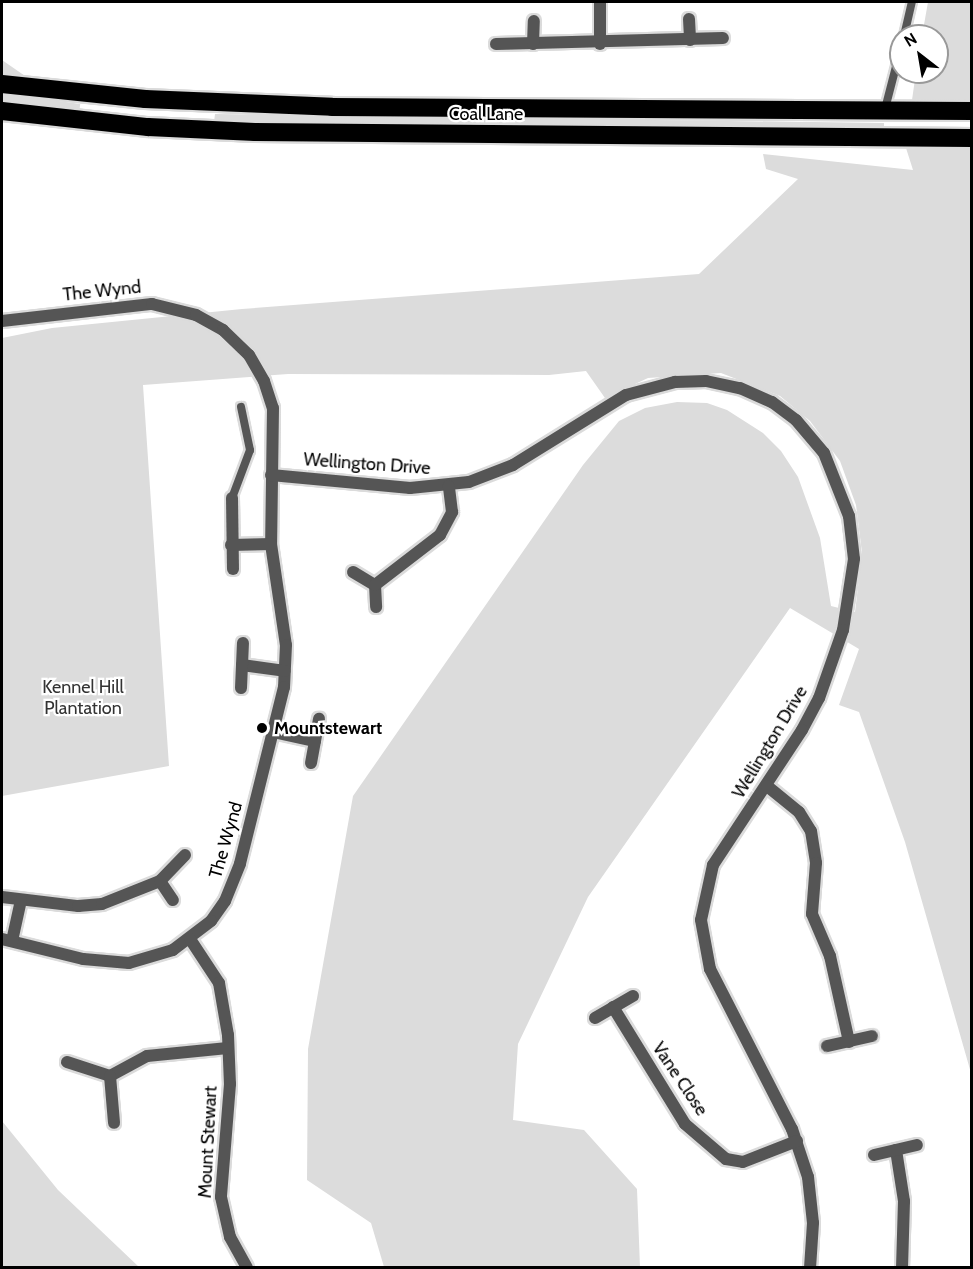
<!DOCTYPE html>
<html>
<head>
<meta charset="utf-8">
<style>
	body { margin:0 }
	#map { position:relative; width:973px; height:1269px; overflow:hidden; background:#fff; font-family:Cabin,sans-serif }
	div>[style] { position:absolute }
	.green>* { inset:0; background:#dcdcdc; transform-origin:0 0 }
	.roads { filter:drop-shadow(2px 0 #dbdbdb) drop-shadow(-2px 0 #dbdbdb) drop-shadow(0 2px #dbdbdb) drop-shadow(0 -2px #dbdbdb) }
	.lane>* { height:8px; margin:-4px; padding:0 4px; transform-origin:4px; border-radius:4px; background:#555 }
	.street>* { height:12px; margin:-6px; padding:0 6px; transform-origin:6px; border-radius:6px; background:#555 }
	.highway>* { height:18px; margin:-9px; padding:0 9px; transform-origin:9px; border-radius:9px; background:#000 }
	.dots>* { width:16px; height:16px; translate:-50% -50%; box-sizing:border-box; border:3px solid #fff; border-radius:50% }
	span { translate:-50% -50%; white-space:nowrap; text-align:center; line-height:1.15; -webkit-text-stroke:4.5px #fff; paint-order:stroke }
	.street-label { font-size:18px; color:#000 }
	.park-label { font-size:18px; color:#333 }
	.poi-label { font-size:18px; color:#000; font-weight:700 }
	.left { translate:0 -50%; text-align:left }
	.frame { position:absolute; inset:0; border:3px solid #000; pointer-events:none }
	.north { position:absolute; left:889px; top:24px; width:60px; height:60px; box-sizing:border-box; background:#fff; border:2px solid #999; border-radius:50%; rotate:329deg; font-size:16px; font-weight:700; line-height:24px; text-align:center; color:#000 }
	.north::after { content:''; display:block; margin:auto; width:21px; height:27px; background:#000; clip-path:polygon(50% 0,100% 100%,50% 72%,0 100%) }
</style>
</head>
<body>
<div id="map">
	<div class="green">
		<i style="clip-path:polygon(928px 2px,971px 2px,971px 102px,912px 100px,916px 72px,937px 72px,937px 36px,922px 36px)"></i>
		<i style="clip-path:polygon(2px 60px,28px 78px,2px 75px)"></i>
		<i style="left:2px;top:93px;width:79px;height:10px;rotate:8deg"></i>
		<i style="clip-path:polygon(215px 114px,884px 123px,884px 131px,317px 125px,214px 122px)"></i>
		<i style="clip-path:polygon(906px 148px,971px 148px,971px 1073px,905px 842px,859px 712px,839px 705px,859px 649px,790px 608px,588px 897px,518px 1044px,513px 1120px,584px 1130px,637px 1189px,640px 1267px,384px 1267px,371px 1223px,307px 1180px,308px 1049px,353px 796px,583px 465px,619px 421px,645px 408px,677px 402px,707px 403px,727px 410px,763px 433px,781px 451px,798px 477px,820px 538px,831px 606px,855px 612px,862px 553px,856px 505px,840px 461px,810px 421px,780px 396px,721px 373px,648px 378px,605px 398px,586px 371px,549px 375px,288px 374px,143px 385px,169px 766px,2px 796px,2px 338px,52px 328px,242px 309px,699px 274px,798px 179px,766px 169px,763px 154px,913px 170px)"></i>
		<i style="clip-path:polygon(2px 1121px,58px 1190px,139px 1267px,2px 1267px)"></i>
	</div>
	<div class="roads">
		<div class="lane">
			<i style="left:904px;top:36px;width:35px;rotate:-77deg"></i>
			<i style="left:885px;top:109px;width:64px;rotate:-75.5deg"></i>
			<i style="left:232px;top:498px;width:51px;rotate:-69.4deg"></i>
			<i style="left:250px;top:450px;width:44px;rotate:-101.8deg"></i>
		</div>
		<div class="street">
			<i style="left:600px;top:2px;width:42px;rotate:90deg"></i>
			<i style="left:689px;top:19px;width:21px;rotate:87deg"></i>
			<i style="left:496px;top:44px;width:227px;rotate:-1.5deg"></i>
			<i style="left:533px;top:44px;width:23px;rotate:-88deg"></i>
			<i style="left:2px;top:321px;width:151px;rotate:-6.5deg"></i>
			<i style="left:152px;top:304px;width:45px;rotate:14deg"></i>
			<i style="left:196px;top:315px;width:31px;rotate:29deg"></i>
			<i style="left:223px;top:330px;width:36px;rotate:44deg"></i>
			<i style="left:249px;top:355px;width:30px;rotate:60deg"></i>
			<i style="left:264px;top:381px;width:28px;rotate:72deg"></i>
			<i style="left:273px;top:408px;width:136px;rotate:90.8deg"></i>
			<i style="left:271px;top:544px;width:102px;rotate:81.6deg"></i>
			<i style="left:286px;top:645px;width:42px;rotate:92.7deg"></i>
			<i style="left:284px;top:687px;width:182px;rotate:104deg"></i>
			<i style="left:240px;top:864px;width:40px;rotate:112deg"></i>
			<i style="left:225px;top:901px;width:24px;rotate:125deg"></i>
			<i style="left:211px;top:921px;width:48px;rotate:142.7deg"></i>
			<i style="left:173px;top:950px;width:46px;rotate:163.5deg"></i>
			<i style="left:129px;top:963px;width:46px;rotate:-175deg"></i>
			<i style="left:83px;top:959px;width:83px;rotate:-166.1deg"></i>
			<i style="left:271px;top:475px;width:140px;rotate:5.3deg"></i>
			<i style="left:410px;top:488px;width:59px;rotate:-5.8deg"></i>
			<i style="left:469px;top:482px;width:47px;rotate:-21.1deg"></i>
			<i style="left:513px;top:465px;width:133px;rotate:-31.8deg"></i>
			<i style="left:626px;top:395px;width:51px;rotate:-14.9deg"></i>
			<i style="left:675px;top:382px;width:31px;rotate:-2deg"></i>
			<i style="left:706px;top:381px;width:35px;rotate:12deg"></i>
			<i style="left:740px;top:388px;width:35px;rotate:24deg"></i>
			<i style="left:772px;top:402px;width:30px;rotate:37deg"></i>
			<i style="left:796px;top:420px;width:43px;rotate:49.7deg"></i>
			<i style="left:824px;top:453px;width:68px;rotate:68.4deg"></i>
			<i style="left:849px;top:516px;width:43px;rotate:83.4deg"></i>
			<i style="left:854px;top:559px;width:72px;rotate:98.8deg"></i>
			<i style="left:843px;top:630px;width:72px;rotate:109.4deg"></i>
			<i style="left:819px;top:698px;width:36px;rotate:118deg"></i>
			<i style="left:802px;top:730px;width:162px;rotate:123.4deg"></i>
			<i style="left:713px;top:865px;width:56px;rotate:102.3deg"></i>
			<i style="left:701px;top:920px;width:50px;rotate:79.6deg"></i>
			<i style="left:710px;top:969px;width:180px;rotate:62.9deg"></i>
			<i style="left:792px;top:1129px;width:51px;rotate:71.6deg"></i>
			<i style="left:808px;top:1177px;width:46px;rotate:83.8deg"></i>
			<i style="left:813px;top:1223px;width:45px;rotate:93.8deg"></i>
			<i style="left:232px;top:498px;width:71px;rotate:89.2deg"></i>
			<i style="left:231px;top:545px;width:40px;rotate:-1.4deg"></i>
			<i style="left:353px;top:572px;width:26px;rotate:31deg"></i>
			<i style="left:375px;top:585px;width:22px;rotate:87deg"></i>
			<i style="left:375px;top:585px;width:82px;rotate:-37.6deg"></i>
			<i style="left:440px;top:535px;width:26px;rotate:-62deg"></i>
			<i style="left:452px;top:512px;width:26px;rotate:-97deg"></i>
			<i style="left:242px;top:665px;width:43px;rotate:7.9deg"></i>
			<i style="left:241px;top:688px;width:45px;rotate:-87.5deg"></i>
			<i style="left:273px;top:732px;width:43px;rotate:12.1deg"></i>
			<i style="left:311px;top:763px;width:45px;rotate:-79.7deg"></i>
			<i style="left:767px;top:786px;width:41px;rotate:39.1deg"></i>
			<i style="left:799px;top:812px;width:22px;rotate:58deg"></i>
			<i style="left:811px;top:831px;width:32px;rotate:81deg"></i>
			<i style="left:816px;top:863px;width:51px;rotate:94.5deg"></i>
			<i style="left:812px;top:914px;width:46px;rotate:66.8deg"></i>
			<i style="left:830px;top:956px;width:88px;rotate:77.5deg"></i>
			<i style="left:160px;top:881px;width:23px;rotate:56deg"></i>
			<i style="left:2px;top:897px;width:77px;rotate:6.8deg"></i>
			<i style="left:78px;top:906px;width:24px;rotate:-5deg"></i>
			<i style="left:102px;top:904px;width:62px;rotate:-21.6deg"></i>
			<i style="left:160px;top:881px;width:36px;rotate:-46deg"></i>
			<i style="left:190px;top:939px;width:53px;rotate:56.6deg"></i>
			<i style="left:219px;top:983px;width:53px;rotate:80.2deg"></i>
			<i style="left:228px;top:1035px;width:49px;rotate:87.7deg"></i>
			<i style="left:230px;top:1084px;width:113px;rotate:94.6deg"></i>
			<i style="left:221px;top:1197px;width:41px;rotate:77.3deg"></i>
			<i style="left:230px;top:1237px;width:35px;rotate:61deg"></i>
			<i style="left:12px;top:941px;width:42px;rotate:-77.6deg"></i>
			<i style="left:613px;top:1007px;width:137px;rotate:58.4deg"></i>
			<i style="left:685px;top:1124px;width:54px;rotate:40.5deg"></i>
			<i style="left:726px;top:1159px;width:17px;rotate:10deg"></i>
			<i style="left:743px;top:1162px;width:58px;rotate:-21.3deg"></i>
			<i style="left:595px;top:1018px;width:44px;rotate:-30.1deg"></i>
			<i style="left:827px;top:1046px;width:46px;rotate:-12.5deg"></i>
			<i style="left:67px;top:1062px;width:45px;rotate:18deg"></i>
			<i style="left:110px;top:1076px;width:42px;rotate:-28.4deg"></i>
			<i style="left:147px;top:1056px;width:81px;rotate:-5.6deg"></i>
			<i style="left:110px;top:1076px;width:47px;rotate:85.1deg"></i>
			<i style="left:896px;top:1150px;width:52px;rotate:81.1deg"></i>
			<i style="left:904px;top:1201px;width:67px;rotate:91.7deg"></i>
			<i style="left:874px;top:1155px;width:44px;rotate:-13.1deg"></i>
		</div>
		<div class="highway">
			<i style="left:2px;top:84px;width:144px;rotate:6deg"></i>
			<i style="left:145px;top:99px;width:187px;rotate:2.4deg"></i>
			<i style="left:332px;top:107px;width:640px;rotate:0.36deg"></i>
			<i style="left:2px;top:111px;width:147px;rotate:6.3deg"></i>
			<i style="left:148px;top:127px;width:107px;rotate:2.7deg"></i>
			<i style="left:255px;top:132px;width:717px;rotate:0.48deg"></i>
		</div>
	</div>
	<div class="dots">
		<i style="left:262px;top:728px;background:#000"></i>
	</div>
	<div class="street-label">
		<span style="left:486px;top:114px">Coal Lane</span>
		<span style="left:102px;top:291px;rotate:-6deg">The Wynd</span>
		<span style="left:367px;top:464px;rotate:4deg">Wellington Drive</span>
		<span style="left:770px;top:742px;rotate:-59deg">Wellington Drive</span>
		<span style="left:226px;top:840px;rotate:-74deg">The Wynd</span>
		<span style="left:680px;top:1079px;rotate:56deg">Vane Close</span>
		<span style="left:208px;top:1142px;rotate:-87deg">Mount Stewart</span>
	</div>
	<div class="park-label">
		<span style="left:83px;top:698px">Kennel Hill<br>Plantation</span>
	</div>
	<div class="poi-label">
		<span class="left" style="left:274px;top:728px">Mountstewart</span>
	</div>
	<div class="frame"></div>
	<div class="north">N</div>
</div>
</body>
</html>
